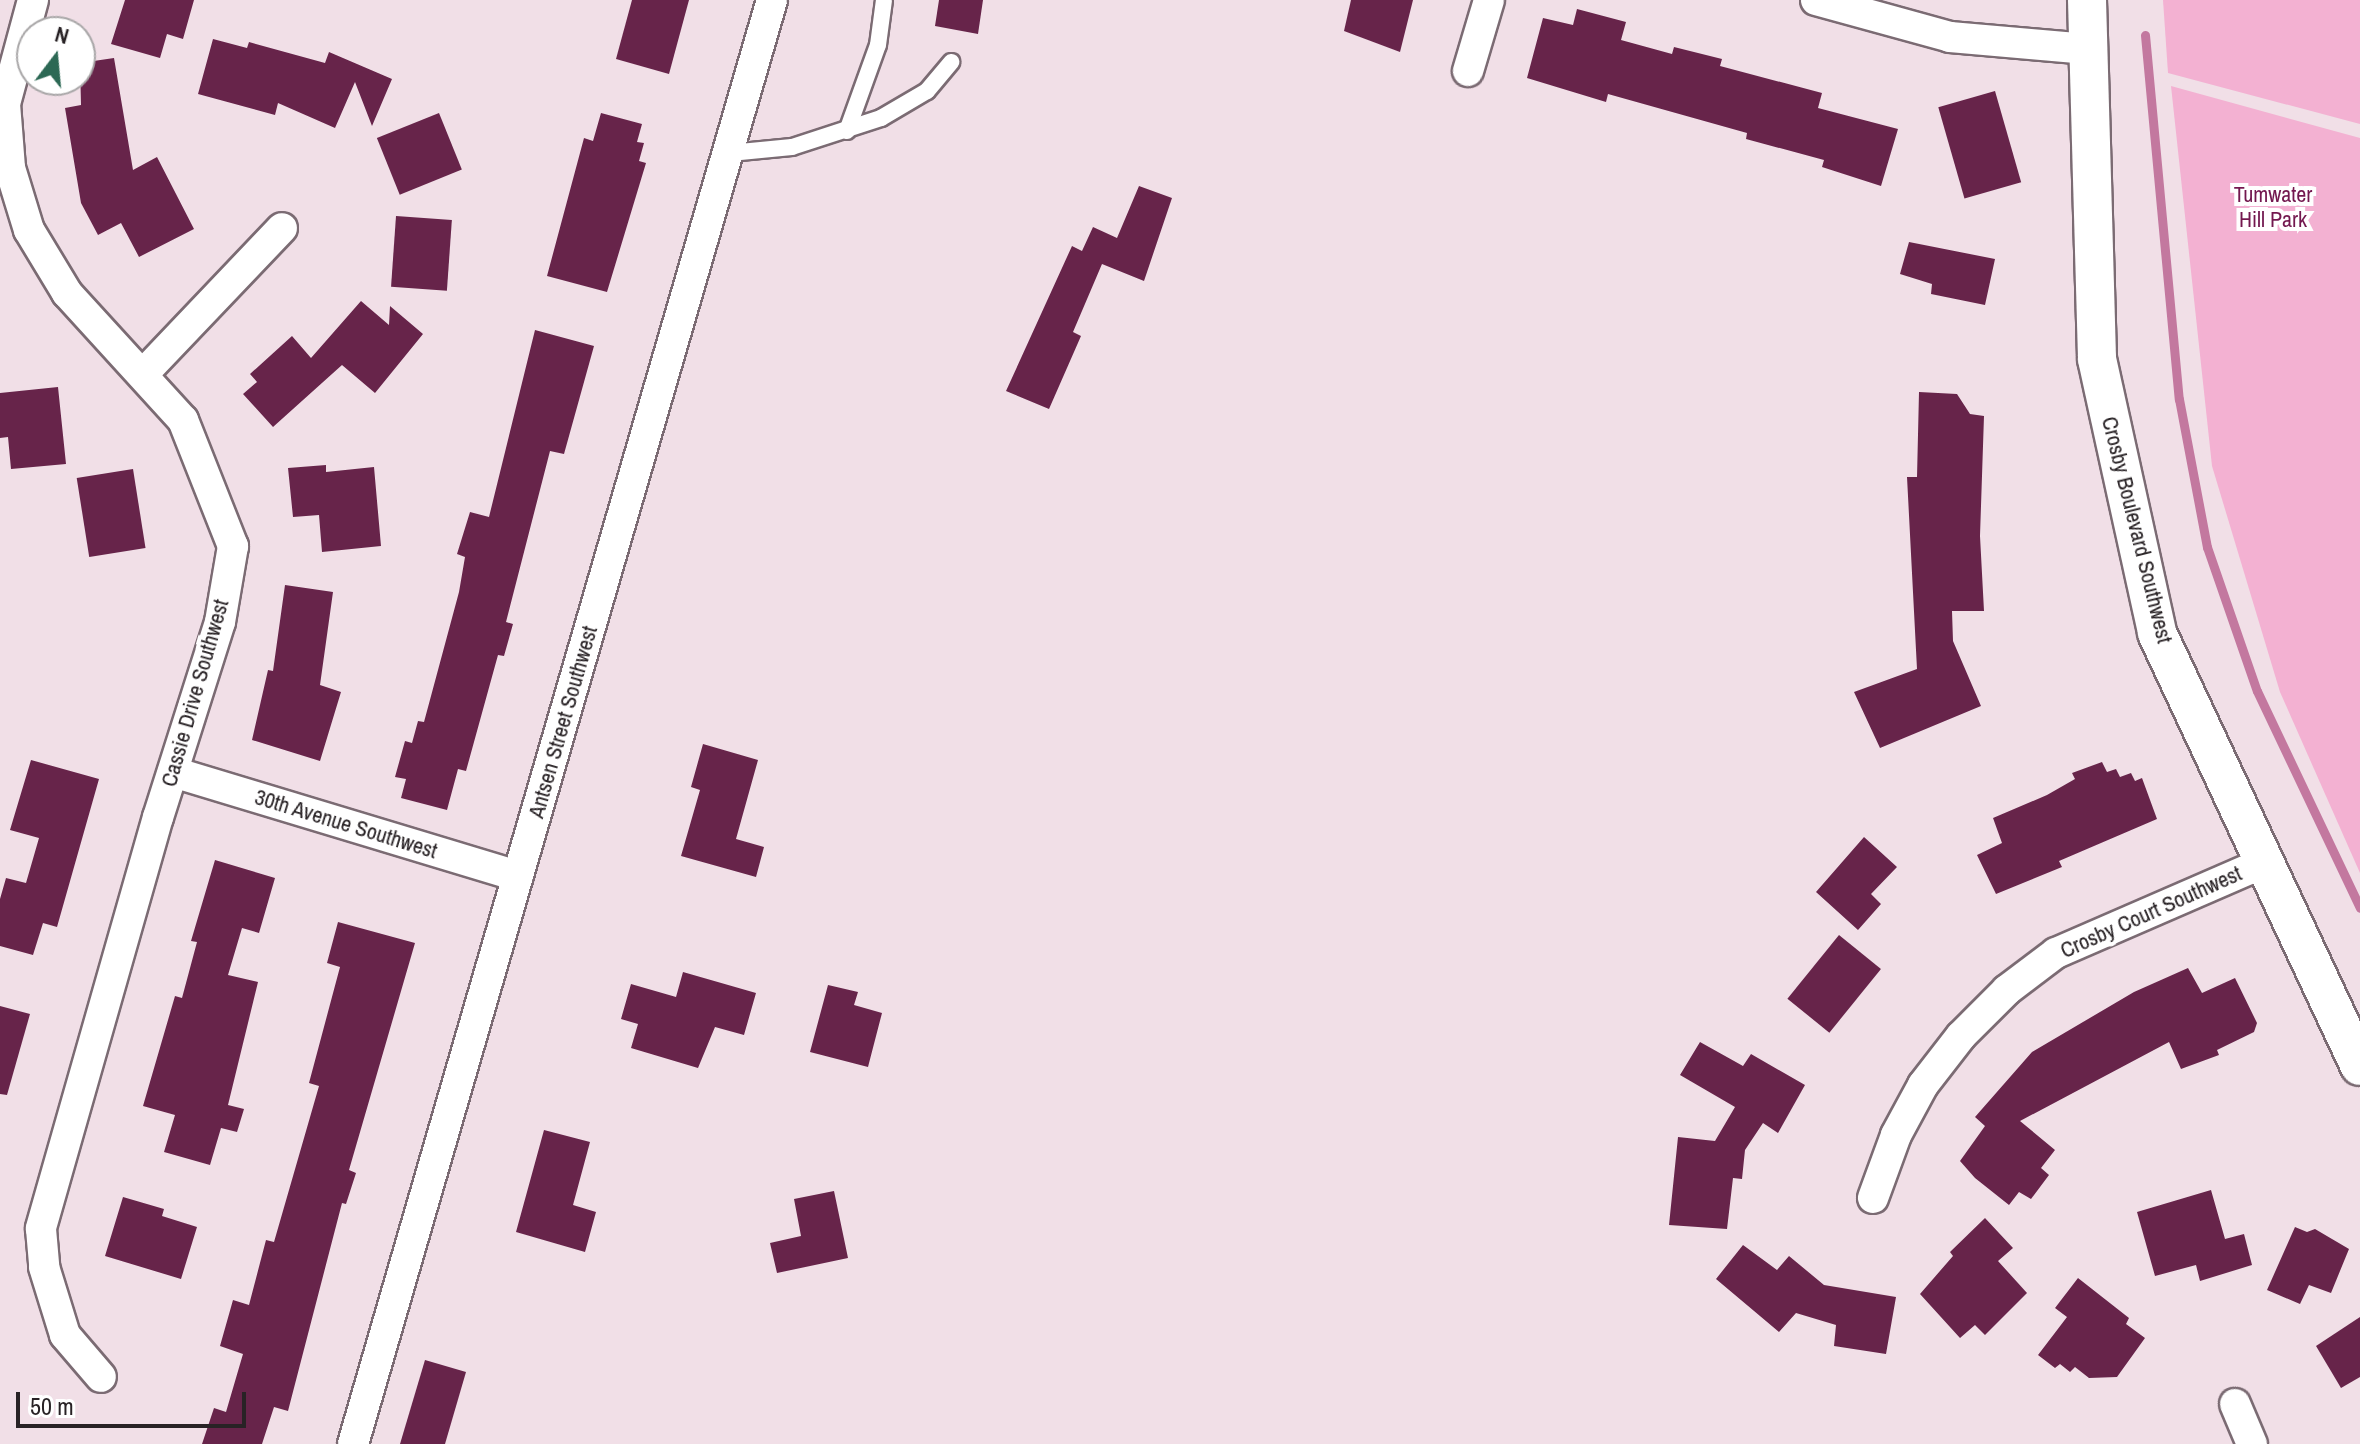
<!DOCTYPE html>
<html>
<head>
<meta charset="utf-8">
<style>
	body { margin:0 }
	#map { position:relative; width:2360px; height:1444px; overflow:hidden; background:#f1dfe7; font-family:"Archivo Narrow",sans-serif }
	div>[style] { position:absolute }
	.green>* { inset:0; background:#f3b1d2 }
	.stream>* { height:9px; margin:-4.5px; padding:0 4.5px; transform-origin:4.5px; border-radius:4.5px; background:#c3789f }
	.building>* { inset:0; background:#67244a; transform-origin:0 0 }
	.roads { filter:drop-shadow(2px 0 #7b6b73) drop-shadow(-2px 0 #7b6b73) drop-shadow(0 2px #7b6b73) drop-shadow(0 -2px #7b6b73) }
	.service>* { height:16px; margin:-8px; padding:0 8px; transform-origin:8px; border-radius:8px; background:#fff }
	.minor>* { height:30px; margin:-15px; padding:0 15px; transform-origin:15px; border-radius:15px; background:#fff }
	.tertiary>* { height:38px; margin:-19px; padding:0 19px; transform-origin:19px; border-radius:19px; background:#fff }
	span { translate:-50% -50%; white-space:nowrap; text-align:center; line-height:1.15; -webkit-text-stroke:8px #fff; paint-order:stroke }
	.park-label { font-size:22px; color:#73184f }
	.street-label { font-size:22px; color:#282225 }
	.north { position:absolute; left:16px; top:16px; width:80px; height:80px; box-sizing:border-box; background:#fff; border:2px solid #a9a7a8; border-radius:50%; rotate:16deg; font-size:22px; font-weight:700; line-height:32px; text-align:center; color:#282225 }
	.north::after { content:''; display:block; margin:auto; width:28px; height:36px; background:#2c6854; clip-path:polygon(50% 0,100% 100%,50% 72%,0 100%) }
	.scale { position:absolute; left:16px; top:1392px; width:230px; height:36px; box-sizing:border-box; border:4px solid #282225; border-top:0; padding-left:10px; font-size:24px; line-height:28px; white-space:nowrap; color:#282225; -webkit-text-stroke:6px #fff; paint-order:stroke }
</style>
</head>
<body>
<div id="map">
	<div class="green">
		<i style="clip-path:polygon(2163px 0,2360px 0,2360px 124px,2168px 73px)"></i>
		<i style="clip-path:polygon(2171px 86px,2360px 138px,2360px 873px,2280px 692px,2212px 466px)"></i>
	</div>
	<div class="stream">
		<i style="left:2145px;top:35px;width:366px;rotate:84.7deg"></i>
		<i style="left:2179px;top:399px;width:151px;rotate:79.3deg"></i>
		<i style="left:2207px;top:547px;width:152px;rotate:70.9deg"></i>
		<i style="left:2257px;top:691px;width:240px;rotate:64.6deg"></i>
	</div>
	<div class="building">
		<i style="clip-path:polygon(125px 0,194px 0,183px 39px,167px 34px,160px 58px,111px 44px)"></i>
		<i style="clip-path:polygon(632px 0,689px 0,669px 74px,616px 59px)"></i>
		<i style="clip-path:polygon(939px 0,983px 0,978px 34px,935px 26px)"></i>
		<i style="clip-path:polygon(1351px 0,1413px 0,1400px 52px,1344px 31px)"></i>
		<i style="clip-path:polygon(1577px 9px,1626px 22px,1621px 40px,1672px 54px,1674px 47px,1722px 59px,1720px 66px,1822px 93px,1818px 108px,1898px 129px,1881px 186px,1822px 167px,1824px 160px,1746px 139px,1747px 133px,1608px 94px,1606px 102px,1527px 78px,1543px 18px,1573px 25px)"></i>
		<i style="clip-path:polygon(213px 39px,247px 48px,249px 42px,325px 63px,329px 52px,392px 79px,372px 126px,355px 82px,335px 128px,278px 103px,275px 115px,198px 94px)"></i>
		<i style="clip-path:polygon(114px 58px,133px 170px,157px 157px,194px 229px,139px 257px,121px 223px,98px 235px,81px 203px,65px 108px,81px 105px,80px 63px)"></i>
		<i style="left:1995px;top:91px;width:95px;height:59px;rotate:74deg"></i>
		<i style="left:439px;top:113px;width:61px;height:67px;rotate:68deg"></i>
		<i style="clip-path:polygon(601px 113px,642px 124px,637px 142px,644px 143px,639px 161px,646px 163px,607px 292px,547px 276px,584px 138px,593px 141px)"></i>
		<i style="clip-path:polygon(1139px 186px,1172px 198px,1144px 281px,1102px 264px,1073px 332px,1081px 336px,1049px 409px,1006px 391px,1072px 246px,1082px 251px,1093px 227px,1117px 238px)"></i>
		<i style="left:396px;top:216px;width:56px;height:71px;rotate:4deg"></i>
		<i style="clip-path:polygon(1909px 242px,1995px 259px,1985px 305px,1931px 294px,1932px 284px,1900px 274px)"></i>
		<i style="clip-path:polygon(361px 301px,389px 325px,390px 306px,423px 334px,375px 393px,342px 365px,273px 427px,243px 394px,257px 382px,250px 374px,292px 336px,311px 358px)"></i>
		<i style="clip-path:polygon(535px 330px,594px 346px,564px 454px,550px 451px,506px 622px,513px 624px,504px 656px,498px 655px,466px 771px,458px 769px,447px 810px,401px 798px,406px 779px,395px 777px,405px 741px,412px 743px,418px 721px,424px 722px,459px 592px,465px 557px,457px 554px,470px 512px,489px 517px)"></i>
		<i style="clip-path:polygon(58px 387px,66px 464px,11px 469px,8px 437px,0 438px,0 393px)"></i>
		<i style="clip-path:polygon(1919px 392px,1957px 394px,1970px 414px,1984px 416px,1980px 536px,1984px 611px,1952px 611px,1953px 641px,1981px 706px,1880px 748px,1854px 692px,1917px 669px,1907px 477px,1917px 477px)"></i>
		<i style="clip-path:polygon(326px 465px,326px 472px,374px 467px,381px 546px,322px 552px,319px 515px,293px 517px,288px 468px)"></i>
		<i style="left:133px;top:469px;width:80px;height:57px;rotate:81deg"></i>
		<i style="clip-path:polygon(285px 585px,333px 592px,320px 685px,341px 692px,320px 761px,252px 740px,268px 670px,273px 671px)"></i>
		<i style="clip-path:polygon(703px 744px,758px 760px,736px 839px,764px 847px,756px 877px,681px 856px,700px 790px,691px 787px)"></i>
		<i style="clip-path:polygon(31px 760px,99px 779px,57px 927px,43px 923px,33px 955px,0 946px,0 899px,6px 878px,26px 883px,39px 838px,10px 830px)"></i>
		<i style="clip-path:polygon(2102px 762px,2107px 772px,2116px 769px,2120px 777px,2131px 773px,2135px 781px,2142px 778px,2157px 819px,2059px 861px,2062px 867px,1996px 894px,1977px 855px,2002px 843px,1993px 818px,2047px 795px,2075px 779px,2072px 773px)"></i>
		<i style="clip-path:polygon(1864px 837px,1897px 867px,1871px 894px,1881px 904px,1858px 930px,1816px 892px)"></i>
		<i style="clip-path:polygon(215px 860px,275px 878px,259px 933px,242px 928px,228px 975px,258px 982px,228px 1105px,244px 1109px,237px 1132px,221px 1128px,210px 1165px,164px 1152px,175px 1115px,143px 1106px,175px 996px,182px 998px,197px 942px,191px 941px)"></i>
		<i style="clip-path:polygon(338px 922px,415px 943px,349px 1170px,356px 1173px,346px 1204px,342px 1203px,288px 1411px,274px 1407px,262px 1444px,202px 1444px,214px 1408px,226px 1412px,243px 1354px,220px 1346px,233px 1300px,249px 1305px,266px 1240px,274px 1242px,319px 1086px,309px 1083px,340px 967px,327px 963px)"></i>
		<i style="left:1839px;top:935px;width:54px;height:82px;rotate:39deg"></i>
		<i style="clip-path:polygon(2188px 968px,2202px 993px,2235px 978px,2257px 1023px,2254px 1032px,2217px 1050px,2219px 1055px,2181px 1069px,2169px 1042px,2020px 1121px,2055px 1150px,2041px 1168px,2049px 1175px,2031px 1199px,2019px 1192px,2009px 1205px,1975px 1178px,1960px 1161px,1985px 1126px,1975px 1117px,2032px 1052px,2134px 992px)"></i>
		<i style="clip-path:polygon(683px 972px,756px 993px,744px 1035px,715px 1027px,698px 1068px,631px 1048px,638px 1024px,621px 1019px,631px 984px,676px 997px)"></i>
		<i style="clip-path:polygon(828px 985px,858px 992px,854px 1005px,882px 1013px,868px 1067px,810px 1052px)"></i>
		<i style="clip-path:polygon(0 1006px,30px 1014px,7px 1095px,0 1094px)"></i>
		<i style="clip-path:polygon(1700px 1042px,1743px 1066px,1751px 1054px,1805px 1085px,1778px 1133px,1763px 1123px,1745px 1150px,1742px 1179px,1733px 1178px,1727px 1229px,1669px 1225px,1678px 1137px,1715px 1141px,1735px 1107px,1680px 1075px)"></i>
		<i style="clip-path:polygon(544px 1130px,590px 1142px,573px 1205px,596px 1212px,585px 1252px,516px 1232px)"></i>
		<i style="clip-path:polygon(2211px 1190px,2225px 1239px,2244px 1234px,2252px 1265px,2200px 1281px,2196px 1265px,2155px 1276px,2137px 1212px)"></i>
		<i style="clip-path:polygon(834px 1191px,848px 1258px,777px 1273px,770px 1243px,801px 1236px,794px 1199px)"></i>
		<i style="clip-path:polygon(123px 1197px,164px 1209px,162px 1216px,197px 1227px,181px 1279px,105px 1256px)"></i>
		<i style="clip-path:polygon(1985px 1218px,2013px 1248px,1998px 1261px,2027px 1293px,1985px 1335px,1975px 1325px,1960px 1338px,1920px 1294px,1953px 1256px,1950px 1252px)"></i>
		<i style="clip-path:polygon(2295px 1227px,2307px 1232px,2315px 1229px,2349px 1249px,2331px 1293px,2309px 1285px,2300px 1304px,2267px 1290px)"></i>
		<i style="clip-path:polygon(1743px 1245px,1777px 1270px,1789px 1256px,1824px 1285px,1896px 1297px,1886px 1354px,1834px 1346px,1836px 1325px,1796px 1313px,1779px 1332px,1716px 1279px)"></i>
		<i style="clip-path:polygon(2078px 1278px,2129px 1318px,2126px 1324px,2145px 1338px,2117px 1377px,2089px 1378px,2075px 1367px,2070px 1372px,2060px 1364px,2055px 1368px,2038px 1355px,2067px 1317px,2055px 1308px)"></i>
		<i style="clip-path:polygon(2360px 1317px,2360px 1377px,2341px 1388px,2316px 1346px)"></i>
		<i style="clip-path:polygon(425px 1360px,466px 1372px,445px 1444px,400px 1444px)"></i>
	</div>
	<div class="roads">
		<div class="service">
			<i style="left:847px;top:131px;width:91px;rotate:-70.2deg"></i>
			<i style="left:878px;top:45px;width:45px;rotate:-82.4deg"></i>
			<i style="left:730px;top:153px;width:62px;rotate:-5.5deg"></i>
			<i style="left:792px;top:147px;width:94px;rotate:-18deg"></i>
			<i style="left:881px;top:118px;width:53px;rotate:-30.4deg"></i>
			<i style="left:927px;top:91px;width:38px;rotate:-50deg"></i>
		</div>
		<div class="minor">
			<i style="left:33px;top:0;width:108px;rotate:105.1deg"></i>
			<i style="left:5px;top:104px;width:64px;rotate:85.5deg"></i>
			<i style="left:10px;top:168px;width:65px;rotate:73deg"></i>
			<i style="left:29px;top:230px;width:74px;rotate:58.9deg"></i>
			<i style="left:67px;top:293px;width:172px;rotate:47.6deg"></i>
			<i style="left:183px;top:420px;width:136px;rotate:68.4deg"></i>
			<i style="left:233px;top:546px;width:77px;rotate:99.7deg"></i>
			<i style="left:220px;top:622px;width:205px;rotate:107.6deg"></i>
			<i style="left:158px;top:817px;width:428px;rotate:105.9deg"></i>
			<i style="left:41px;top:1229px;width:38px;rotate:85deg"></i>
			<i style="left:44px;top:1267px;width:71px;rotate:72.8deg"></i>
			<i style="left:65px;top:1335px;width:55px;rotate:49.4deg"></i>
			<i style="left:1816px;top:0;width:139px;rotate:15.4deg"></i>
			<i style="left:1950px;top:37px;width:138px;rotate:5deg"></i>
			<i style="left:1468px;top:71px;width:74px;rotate:-73.5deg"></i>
			<i style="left:144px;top:373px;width:200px;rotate:-46.4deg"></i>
			<i style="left:173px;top:772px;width:360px;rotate:16.8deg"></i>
			<i style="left:1873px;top:1198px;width:67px;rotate:-69.9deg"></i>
			<i style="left:1896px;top:1135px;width:57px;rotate:-61.6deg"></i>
			<i style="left:1923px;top:1085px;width:62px;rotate:-52.2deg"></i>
			<i style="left:1961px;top:1036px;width:65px;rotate:-45deg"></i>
			<i style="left:2007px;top:990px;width:61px;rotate:-37.1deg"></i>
			<i style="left:2056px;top:953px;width:231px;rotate:-23.5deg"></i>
			<i style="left:2235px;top:1404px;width:43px;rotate:67deg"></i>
			<i style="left:353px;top:1444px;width:1504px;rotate:-73.82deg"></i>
		</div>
		<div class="tertiary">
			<i style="left:2087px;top:0;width:359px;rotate:88.4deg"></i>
			<i style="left:2097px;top:359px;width:280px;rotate:77.6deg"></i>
			<i style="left:2157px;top:633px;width:478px;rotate:64.9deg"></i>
		</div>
	</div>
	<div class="park-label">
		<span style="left:2273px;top:207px">Tumwater<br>Hill Park</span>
	</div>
	<div class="street-label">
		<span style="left:2137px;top:530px;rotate:76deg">Crosby Boulevard Southwest</span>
		<span style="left:195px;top:693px;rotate:-74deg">Cassie Drive Southwest</span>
		<span style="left:563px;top:722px;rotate:-74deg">Antsen Street Southwest</span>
		<span style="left:346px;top:824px;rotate:17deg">30th Avenue Southwest</span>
		<span style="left:2151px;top:912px;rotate:-24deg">Crosby Court Southwest</span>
	</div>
	<div class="north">N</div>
	<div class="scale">50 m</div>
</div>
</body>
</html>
